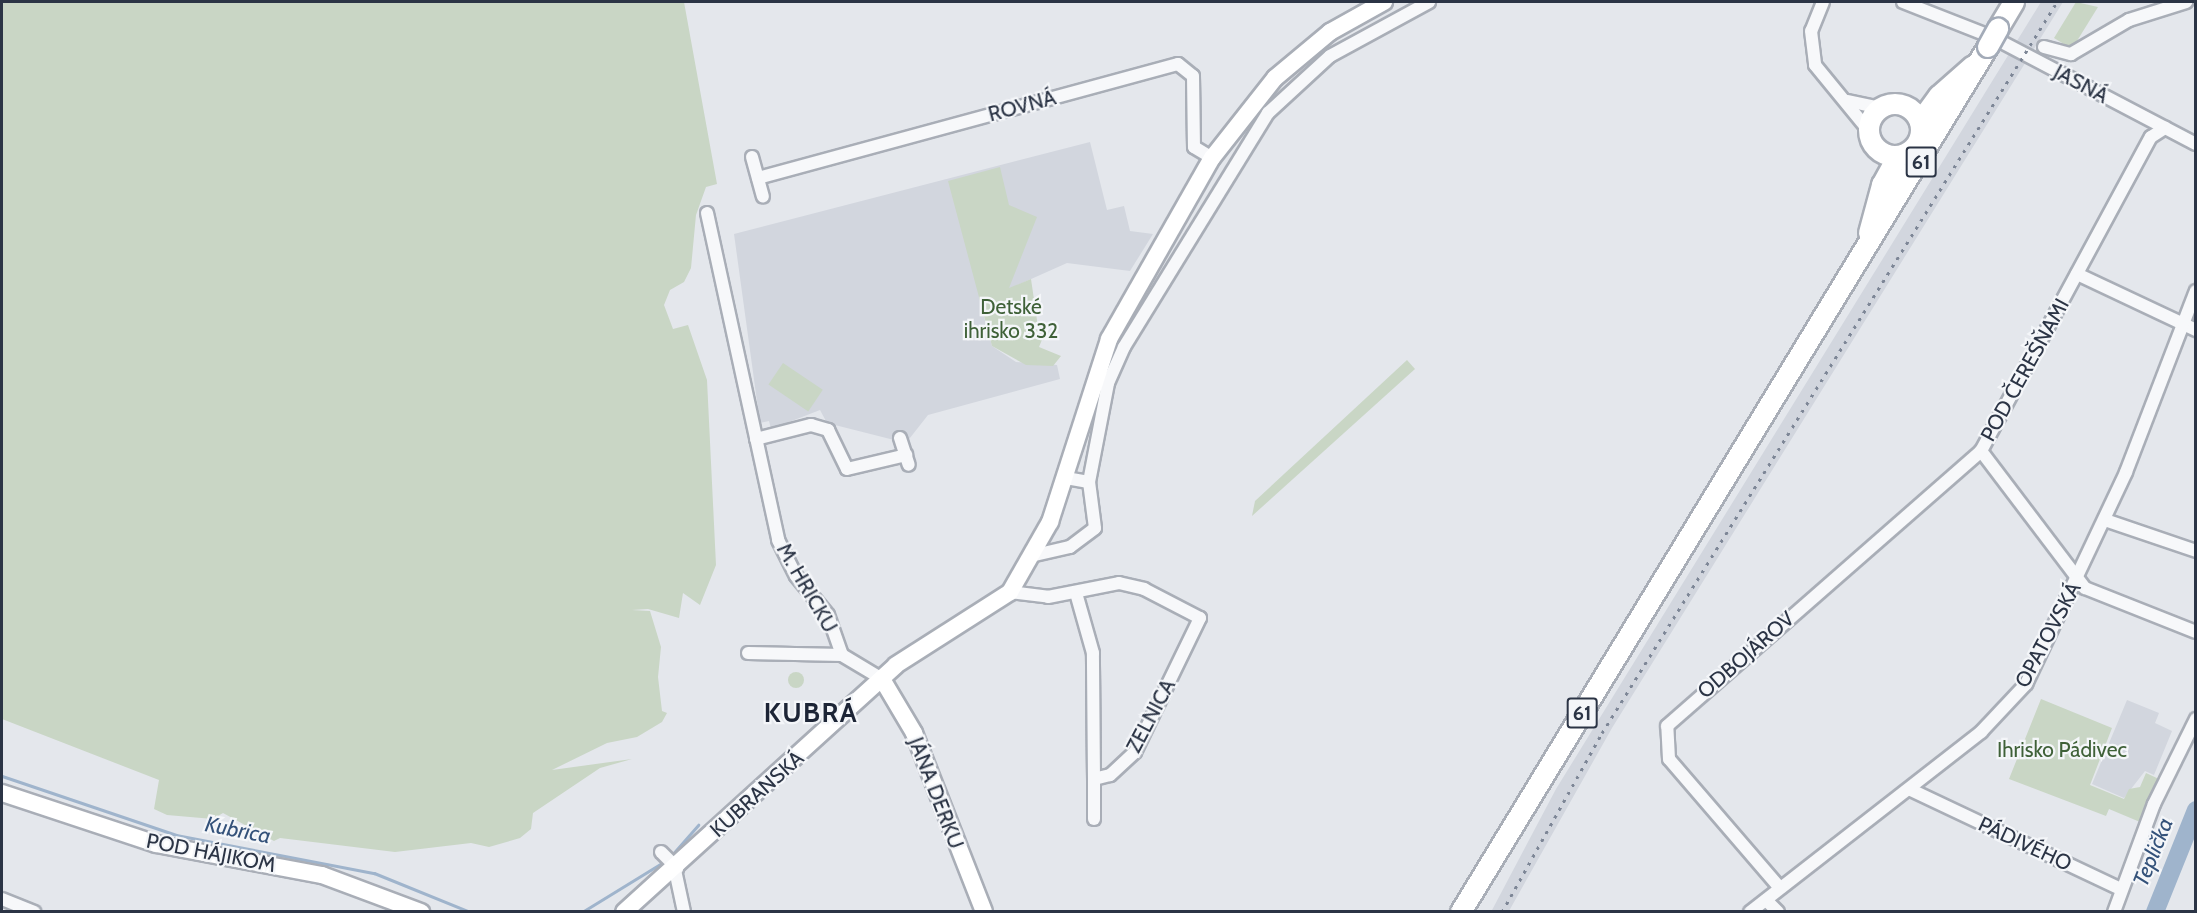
<!DOCTYPE html>
<html>
<head>
<meta charset="utf-8">
<style>
	body { margin:0 }
	#map { position:relative; width:2197px; height:913px; overflow:hidden; background:#e4e7ec; font-family:Cabin,sans-serif }
	div>[style] { position:absolute }
	.built>* { inset:0; background:#d2d6de }
	.green>* { inset:0; background:#c9d6c5; transform-origin:0 0 }
	.round { border-radius:50% }
	.stream>* { height:3px; margin:-1.5px; padding:0 1.5px; transform-origin:1.5px; border-radius:1.5px; background:#9fb4cc }
	.river>* { height:18px; margin:-9px; padding:0 9px; transform-origin:9px; border-radius:9px; background:#9fb4cc }
	.roads { filter:drop-shadow(2px 0 #a9aeb7) drop-shadow(-2px 0 #a9aeb7) drop-shadow(0 2px #a9aeb7) drop-shadow(0 -2px #a9aeb7) }
	.street>* { height:12px; margin:-6px; padding:0 6px; transform-origin:6px; border-radius:6px; background:#f7f8fa }
	.secondary>* { height:16px; margin:-8px; padding:0 8px; transform-origin:8px; border-radius:8px; background:#fff }
	.primary>* { height:20px; margin:-10px; padding:0 10px; transform-origin:10px; border-radius:10px; background:#fff }
	.primary>.ring { margin:-10px; padding:0; box-sizing:content-box; background:none; border:20px solid #fff; border-radius:50% }
	.rail>* { height:3px; margin-top:-1.5px; transform-origin:0; background:repeating-linear-gradient(90deg,#7d8696 0 3px,transparent 0 9px) }
	.bridges { filter:drop-shadow(2px 0 #a3abb8) drop-shadow(-2px 0 #a3abb8) drop-shadow(0 2px #a3abb8) drop-shadow(0 -2px #a3abb8) }
	.primary-bridge>* { height:20px; margin:-10px; padding:0 10px; transform-origin:10px; border-radius:10px; background:#fff }
	span { translate:-50% -50%; white-space:nowrap; text-align:center; line-height:1.15; -webkit-text-stroke:4.5px #f4f6f9; paint-order:stroke }
	.shield-label span { padding:2px 4px; background:#f4f6f9; border:2px solid; border-radius:4px; -webkit-text-stroke-width:0 }
	.shield-label { font-size:20px; color:#2b3445; font-weight:700 }
	.street-label { font-size:21px; color:#2b3445 }
	.park-label { font-size:21px; color:#3f6138 }
	.water-label { font-size:22px; color:#34527a; font-style:italic }
	.district-label { font-size:27px; color:#1d2536; font-weight:700; letter-spacing:1.5px }
	.frame { position:absolute; inset:0; border:3px solid #2b3445; pointer-events:none }
</style>
</head>
<body>
<div id="map">
	<div class="built">
		<i style="clip-path:polygon(2041px 2px,2063px 2px,1612px 728px,1509px 911px,1491px 912px,1556px 789px)"></i>
		<i style="clip-path:polygon(1090px 142px,1107px 210px,1124px 206px,1130px 231px,1153px 234px,1130px 271px,1067px 263px,980px 302px,992px 346px,1016px 362px,1057px 365px,1060px 379px,928px 415px,906px 443px,827px 423px,820px 410px,771px 429px,769px 421px,760px 423px,734px 234px)"></i>
		<i style="clip-path:polygon(2127px 700px,2159px 713px,2155px 723px,2172px 731px,2154px 775px,2145px 771px,2124px 798px,2092px 784px)"></i>
	</div>
	<div class="green">
		<i style="clip-path:polygon(2px 2px,684px 2px,717px 184px,706px 187px,696px 215px,691px 268px,684px 282px,670px 290px,664px 305px,673px 329px,688px 325px,707px 380px,716px 565px,700px 605px,683px 593px,679px 618px,648px 609px,632px 610px,650px 611px,661px 647px,658px 677px,662px 711px,667px 713px,662px 722px,637px 737px,607px 743px,552px 770px,632px 759px,600px 768px,533px 813px,531px 829px,520px 838px,489px 847px,471px 843px,395px 852px,280px 838px,274px 841px,223px 813px,213px 819px,167px 815px,154px 809px,159px 780px,2px 719px)"></i>
		<i style="clip-path:polygon(2076px 2px,2098px 7px,2072px 49px,2054px 38px)"></i>
		<i style="clip-path:polygon(1000px 167px,1009px 205px,1037px 217px,1009px 288px,1031px 279px,1038px 327px,1046px 330px,1039px 347px,1061px 356px,1053px 366px,1026px 365px,992px 346px,948px 181px)"></i>
		<i style="clip-path:polygon(1407px 360px,1415px 369px,1252px 516px,1255px 501px)"></i>
		<i style="left:783px;top:363px;width:48px;height:26px;rotate:34deg"></i>
		<i class="round" style="left:788px;top:672px;width:16px;height:16px"></i>
		<i style="clip-path:polygon(2041px 699px,2112px 728px,2090px 785px,2124px 799px,2129px 789px,2140px 787px,2146px 773px,2159px 779px,2140px 822px,2109px 809px,2106px 816px,2009px 779px)"></i>
	</div>
	<div class="stream">
		<i style="left:2px;top:776px;width:184px;rotate:18.7deg"></i>
		<i style="left:176px;top:835px;width:202px;rotate:10.9deg"></i>
		<i style="left:374px;top:873px;width:104px;rotate:22.1deg"></i>
		<i style="left:670px;top:857px;width:43px;rotate:-48.8deg"></i>
		<i style="left:582px;top:912px;width:97px;rotate:-31.6deg"></i>
	</div>
	<div class="river">
		<i style="left:2155px;top:912px;width:110px;rotate:-68.1deg"></i>
	</div>
	<div class="roads">
		<div class="street">
			<i style="left:1823px;top:2px;width:31px;rotate:112deg"></i>
			<i style="left:1811px;top:31px;width:34px;rotate:83deg"></i>
			<i style="left:1815px;top:65px;width:85px;rotate:50.7deg"></i>
			<i style="left:1903px;top:2px;width:96px;rotate:21.5deg"></i>
			<i style="left:1992px;top:37px;width:230px;rotate:27.7deg"></i>
			<i style="left:2044px;top:47px;width:28px;rotate:15deg"></i>
			<i style="left:2071px;top:54px;width:67px;rotate:-30.4deg"></i>
			<i style="left:2129px;top:20px;width:60px;rotate:-17.5deg"></i>
			<i style="left:1848px;top:101px;width:34px;rotate:12deg"></i>
			<i style="left:752px;top:157px;width:41px;rotate:74.6deg"></i>
			<i style="left:758px;top:178px;width:435px;rotate:-15.2deg"></i>
			<i style="left:1178px;top:64px;width:19px;rotate:39deg"></i>
			<i style="left:1193px;top:76px;width:71px;rotate:89.2deg"></i>
			<i style="left:1194px;top:147px;width:21px;rotate:31deg"></i>
			<i style="left:707px;top:213px;width:335px;rotate:77.7deg"></i>
			<i style="left:778px;top:540px;width:40px;rotate:63.4deg"></i>
			<i style="left:796px;top:576px;width:50px;rotate:50.6deg"></i>
			<i style="left:828px;top:615px;width:42px;rotate:70.7deg"></i>
			<i style="left:842px;top:655px;width:47px;rotate:31deg"></i>
			<i style="left:2077px;top:274px;width:132px;rotate:25.2deg"></i>
			<i style="left:900px;top:438px;width:28px;rotate:72deg"></i>
			<i style="left:756px;top:439px;width:57px;rotate:-14.3deg"></i>
			<i style="left:811px;top:425px;width:18px;rotate:16deg"></i>
			<i style="left:828px;top:430px;width:43px;rotate:64deg"></i>
			<i style="left:847px;top:469px;width:61px;rotate:-13.3deg"></i>
			<i style="left:1981px;top:451px;width:172px;rotate:52.8deg"></i>
			<i style="left:2085px;top:588px;width:119px;rotate:21.6deg"></i>
			<i style="left:1066px;top:478px;width:23px;rotate:10deg"></i>
			<i style="left:2105px;top:520px;width:96px;rotate:18.8deg"></i>
			<i style="left:1035px;top:555px;width:36px;rotate:-13deg"></i>
			<i style="left:1070px;top:547px;width:31px;rotate:-37deg"></i>
			<i style="left:1095px;top:528px;width:46px;rotate:-97.4deg"></i>
			<i style="left:1089px;top:482px;width:101px;rotate:-79.1deg"></i>
			<i style="left:1108px;top:383px;width:39px;rotate:-66deg"></i>
			<i style="left:1124px;top:347px;width:275px;rotate:-58.4deg"></i>
			<i style="left:1268px;top:113px;width:84px;rotate:-42.6deg"></i>
			<i style="left:1330px;top:56px;width:113px;rotate:-28.6deg"></i>
			<i style="left:1010px;top:592px;width:38px;rotate:7deg"></i>
			<i style="left:1048px;top:597px;width:72px;rotate:-11.2deg"></i>
			<i style="left:1119px;top:583px;width:26px;rotate:13deg"></i>
			<i style="left:1144px;top:589px;width:63px;rotate:27.4deg"></i>
			<i style="left:1200px;top:618px;width:149px;rotate:115.9deg"></i>
			<i style="left:1135px;top:752px;width:34px;rotate:137deg"></i>
			<i style="left:1110px;top:775px;width:16px;rotate:166deg"></i>
			<i style="left:1094px;top:779px;width:126px;rotate:-90.5deg"></i>
			<i style="left:1093px;top:653px;width:62px;rotate:-105.8deg"></i>
			<i style="left:748px;top:653px;width:94px;rotate:1.2deg"></i>
			<i style="left:1094px;top:779px;width:40px;rotate:90deg"></i>
			<i style="left:1909px;top:789px;width:234px;rotate:25.3deg"></i>
			<i style="left:661px;top:852px;width:23px;rotate:45deg"></i>
			<i style="left:675px;top:870px;width:43px;rotate:77.9deg"></i>
			<i style="left:1780px;top:888px;width:170px;rotate:-130.7deg"></i>
			<i style="left:1669px;top:759px;width:33px;rotate:-93deg"></i>
			<i style="left:1667px;top:726px;width:417px;rotate:-41.2deg"></i>
			<i style="left:1981px;top:451px;width:357px;rotate:-61.6deg"></i>
			<i style="left:2151px;top:137px;width:17px;rotate:-33deg"></i>
			<i style="left:2px;top:899px;width:35px;rotate:22deg"></i>
			<i style="left:1766px;top:900px;width:17px;rotate:45deg"></i>
			<i style="left:1750px;top:912px;width:293px;rotate:-37.9deg"></i>
			<i style="left:1981px;top:732px;width:66px;rotate:-46.8deg"></i>
			<i style="left:2026px;top:684px;width:234px;rotate:-64.7deg"></i>
			<i style="left:2126px;top:472px;width:194px;rotate:-68.9deg"></i>
			<i style="left:2114px;top:912px;width:115px;rotate:-69.7deg"></i>
			<i style="left:2154px;top:804px;width:95px;rotate:-63.7deg"></i>
		</div>
		<div class="secondary">
			<i style="left:882px;top:679px;width:63px;rotate:59.3deg"></i>
			<i style="left:914px;top:733px;width:192px;rotate:68.6deg"></i>
			<i style="left:2px;top:793px;width:162px;rotate:18.3deg"></i>
			<i style="left:156px;top:844px;width:169px;rotate:10.6deg"></i>
			<i style="left:322px;top:875px;width:106px;rotate:20.5deg"></i>
			<i style="left:624px;top:912px;width:367px;rotate:-42.2deg"></i>
			<i style="left:896px;top:665px;width:135px;rotate:-32.6deg"></i>
			<i style="left:1010px;top:592px;width:81px;rotate:-60.3deg"></i>
			<i style="left:1050px;top:522px;width:192px;rotate:-72.1deg"></i>
			<i style="left:1109px;top:339px;width:208px;rotate:-60.4deg"></i>
			<i style="left:1212px;top:158px;width:102px;rotate:-51.8deg"></i>
			<i style="left:1275px;top:78px;width:72px;rotate:-39.9deg"></i>
			<i style="left:1330px;top:32px;width:62px;rotate:-29.1deg"></i>
		</div>
		<div class="primary">
			<i style="left:1998px;top:29px;width:31px;rotate:-59deg"></i>
			<i class="ring" style="left:1869px;top:104px;width:32px;height:32px"></i>
			<i style="left:1920px;top:122px;width:32px;rotate:-54deg"></i>
			<i style="left:1939px;top:96px;width:45px;rotate:-41.4deg"></i>
			<i style="left:1869px;top:233px;width:50px;rotate:-74.8deg"></i>
			<i style="left:1882px;top:185px;width:33px;rotate:-61deg"></i>
			<i style="left:1461px;top:912px;width:1013px;rotate:-58.65deg"></i>
		</div>
	</div>
	<div class="rail">
		<i style="left:1502px;top:912px;width:205px;rotate:-60.8deg"></i>
		<i style="left:1602px;top:733px;width:861px;rotate:-58.1deg"></i>
	</div>
	<div class="bridges">
		<div class="primary-bridge">
			<i style="left:1988px;top:47px;width:21px;rotate:-61deg"></i>
		</div>
	</div>
	<div class="shield-label">
		<span style="left:1921px;top:162px">61</span>
		<span style="left:1582px;top:713px">61</span>
	</div>
	<div class="street-label">
		<span style="left:2081px;top:84px;rotate:28deg">JASNÁ</span>
		<span style="left:1022px;top:106px;rotate:-15deg">ROVNÁ</span>
		<span style="left:2025px;top:370px;rotate:-61deg">POD ČEREŠŇAMI</span>
		<span style="left:807px;top:588px;rotate:60deg">M. HRICKU</span>
		<span style="left:2048px;top:635px;rotate:-62deg">OPATOVSKÁ</span>
		<span style="left:1746px;top:655px;rotate:-41deg">ODBOJÁROV</span>
		<span style="left:1151px;top:716px;rotate:-62deg">ZELNICA</span>
		<span style="left:936px;top:793px;rotate:69deg">JÁNA DERKU</span>
		<span style="left:757px;top:794px;rotate:-42deg">KUBRANSKÁ</span>
		<span style="left:2025px;top:844px;rotate:25deg">PÁDIVÉHO</span>
		<span style="left:211px;top:853px;rotate:11deg">POD HÁJIKOM</span>
	</div>
	<div class="park-label">
		<span style="left:1011px;top:319px">Detské<br>ihrisko 332</span>
		<span style="left:2062px;top:750px">Ihrisko Pádivec</span>
	</div>
	<div class="water-label">
		<span style="left:238px;top:830px;rotate:11deg">Kubrica</span>
		<span style="left:2153px;top:852px;rotate:-68deg">Teplička</span>
	</div>
	<div class="district-label">
		<span style="left:811px;top:713px">KUBRÁ</span>
	</div>
	<div class="frame"></div>
</div>
</body>
</html>
